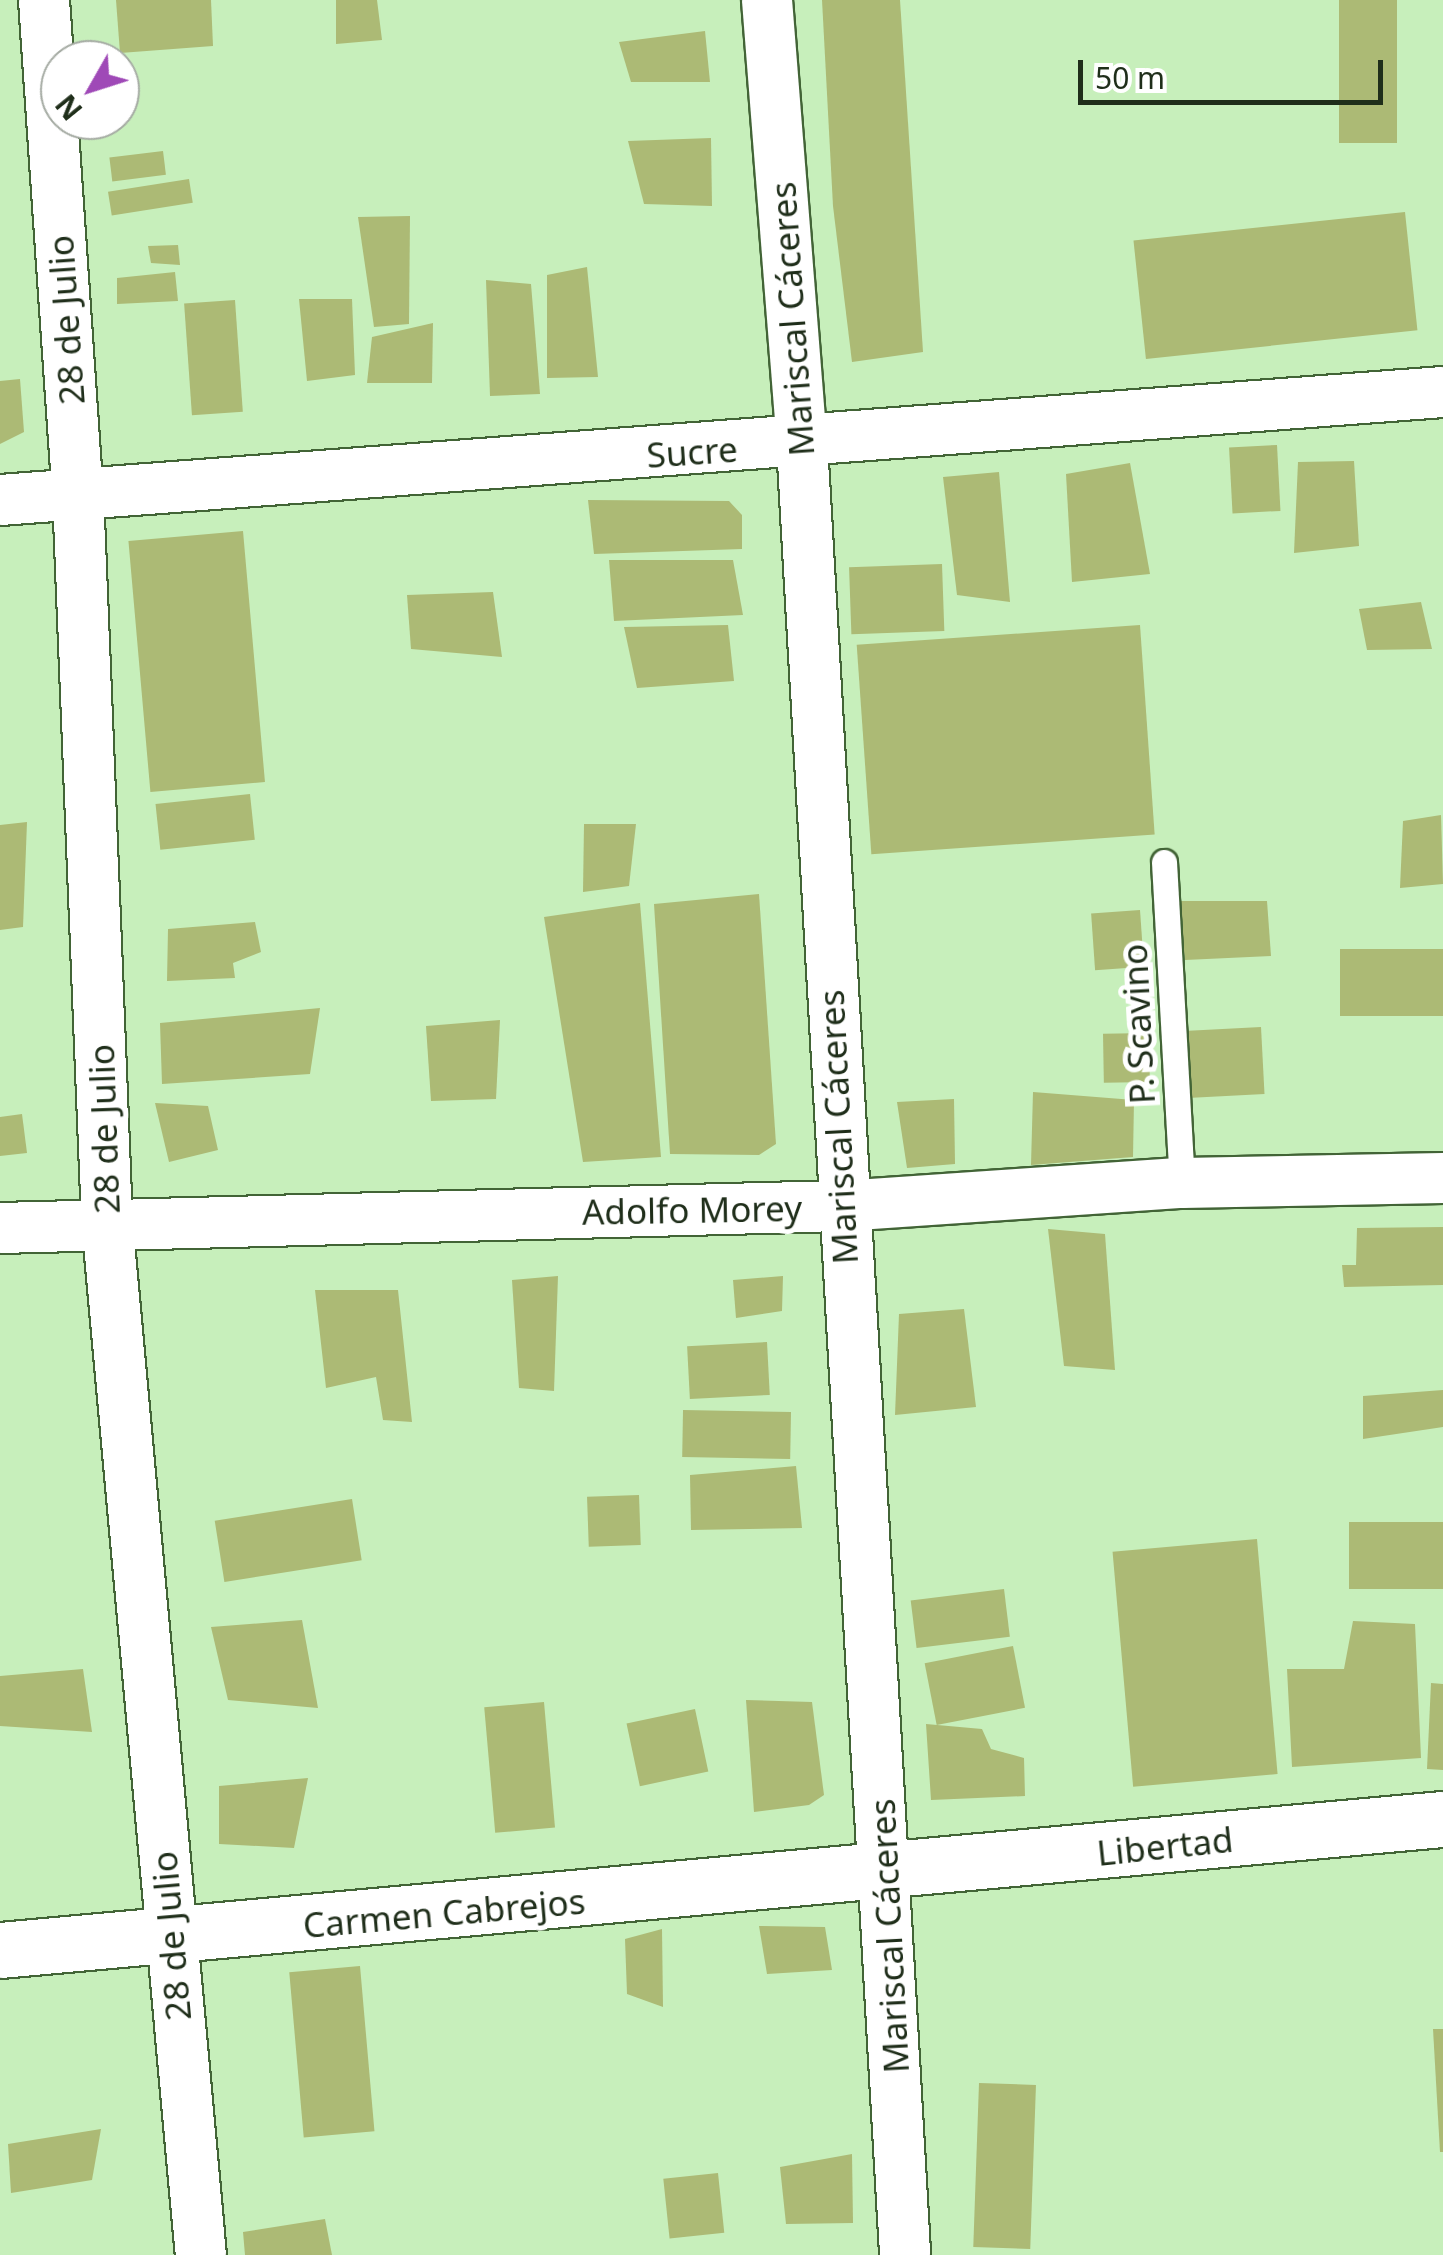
<!DOCTYPE html>
<html>
<head>
<meta charset="utf-8">
<style>
	body { margin:0 }
	#map { position:relative; width:1443px; height:2255px; overflow:hidden; background:#c7efbb; font-family:"Noto Sans",sans-serif }
	div>[style] { position:absolute }
	.building>* { inset:0; background:#acba75; transform-origin:0 0 }
	.roads { filter:drop-shadow(2px 0 #426436) drop-shadow(-2px 0 #426436) drop-shadow(0 2px #426436) drop-shadow(0 -2px #426436) }
	.lane>* { height:25px; margin:-12.5px; padding:0 12.5px; transform-origin:12.5px; border-radius:12.5px; background:#fff }
	.street>* { height:50px; margin:-25px; padding:0 25px; transform-origin:25px; border-radius:25px; background:#fff }
	.secondary>* { height:55px; margin:-27.5px; padding:0 27.5px; transform-origin:27.5px; border-radius:27.5px; background:#fff }
	span { translate:-50% -50%; white-space:nowrap; text-align:center; line-height:1.15; -webkit-text-stroke:10px #fff; paint-order:stroke }
	.street-label { font-size:35px; color:#1f2e1a }
	.north { position:absolute; left:40px; top:40px; width:100px; height:100px; box-sizing:border-box; background:#fff; border:2px solid #a5aba3; border-radius:50%; rotate:231deg; font-size:28px; font-weight:700; line-height:40px; text-align:center; color:#1f2e1a }
	.north::after { content:''; display:block; margin:auto; width:35px; height:45px; background:#9f49b7; clip-path:polygon(50% 0,100% 100%,50% 72%,0 100%) }
	.scale { position:absolute; left:1078px; top:60px; width:305px; height:45px; box-sizing:border-box; border:5px solid #1f2e1a; border-top:0; padding-left:12px; font-size:30px; line-height:35px; white-space:nowrap; color:#1f2e1a; -webkit-text-stroke:8px #fff; paint-order:stroke }
</style>
</head>
<body>
<div id="map">
	<div class="building">
		<i style="clip-path:polygon(116px 0,211px 0,213px 46px,120px 53px)"></i>
		<i style="clip-path:polygon(336px 0,377px 0,382px 40px,336px 44px)"></i>
		<i style="clip-path:polygon(822px 0,900px 0,923px 352px,852px 362px,833px 206px)"></i>
		<i style="left:1339px;top:0;width:58px;height:143px"></i>
		<i style="clip-path:polygon(705px 31px,710px 82px,631px 82px,619px 42px)"></i>
		<i style="clip-path:polygon(711px 138px,712px 206px,644px 204px,628px 141px)"></i>
		<i style="left:163px;top:151px;width:24px;height:54px;rotate:83deg"></i>
		<i style="left:189px;top:179px;width:24px;height:82px;rotate:81deg"></i>
		<i style="left:1405px;top:212px;width:119px;height:273px;rotate:84deg"></i>
		<i style="clip-path:polygon(410px 216px,409px 324px,374px 327px,358px 217px)"></i>
		<i style="clip-path:polygon(178px 245px,180px 265px,151px 263px,148px 246px)"></i>
		<i style="clip-path:polygon(587px 267px,598px 377px,547px 378px,547px 275px)"></i>
		<i style="clip-path:polygon(175px 272px,178px 301px,117px 304px,117px 278px)"></i>
		<i style="clip-path:polygon(486px 280px,531px 284px,540px 394px,490px 396px)"></i>
		<i style="clip-path:polygon(299px 299px,352px 299px,355px 375px,307px 381px)"></i>
		<i style="left:235px;top:300px;width:112px;height:51px;rotate:86deg"></i>
		<i style="clip-path:polygon(433px 323px,432px 383px,367px 383px,372px 337px)"></i>
		<i style="clip-path:polygon(20px 379px,24px 432px,0 444px,0 381px)"></i>
		<i style="left:1277px;top:445px;width:66px;height:48px;rotate:87deg"></i>
		<i style="clip-path:polygon(1354px 461px,1359px 546px,1294px 553px,1298px 462px)"></i>
		<i style="clip-path:polygon(1130px 463px,1150px 574px,1072px 582px,1066px 474px)"></i>
		<i style="clip-path:polygon(999px 472px,1010px 602px,957px 595px,943px 477px)"></i>
		<i style="clip-path:polygon(588px 500px,729px 501px,742px 515px,742px 549px,594px 554px)"></i>
		<i style="left:243px;top:531px;width:252px;height:115px;rotate:85deg"></i>
		<i style="clip-path:polygon(609px 560px,733px 560px,743px 615px,614px 621px)"></i>
		<i style="left:942px;top:564px;width:67px;height:93px;rotate:88deg"></i>
		<i style="clip-path:polygon(493px 592px,502px 657px,411px 649px,407px 595px)"></i>
		<i style="clip-path:polygon(1421px 602px,1432px 649px,1367px 650px,1359px 609px)"></i>
		<i style="clip-path:polygon(728px 625px,734px 681px,637px 688px,624px 627px)"></i>
		<i style="left:1140px;top:625px;width:210px;height:284px;rotate:86deg"></i>
		<i style="left:250px;top:794px;width:46px;height:95px;rotate:84deg"></i>
		<i style="clip-path:polygon(1441px 815px,1443px 884px,1400px 888px,1403px 821px)"></i>
		<i style="clip-path:polygon(27px 822px,23px 927px,0 930px,0 825px)"></i>
		<i style="clip-path:polygon(584px 824px,636px 824px,629px 886px,583px 892px)"></i>
		<i style="clip-path:polygon(759px 894px,776px 1144px,759px 1155px,670px 1154px,654px 904px)"></i>
		<i style="clip-path:polygon(1177px 901px,1267px 901px,1271px 956px,1185px 960px)"></i>
		<i style="clip-path:polygon(640px 903px,661px 1157px,583px 1162px,544px 917px)"></i>
		<i style="left:1140px;top:910px;width:57px;height:49px;rotate:86deg"></i>
		<i style="clip-path:polygon(255px 922px,261px 952px,233px 963px,235px 978px,167px 981px,168px 929px)"></i>
		<i style="left:1443px;top:949px;width:67px;height:103px;rotate:90deg"></i>
		<i style="clip-path:polygon(320px 1008px,310px 1074px,162px 1084px,160px 1023px)"></i>
		<i style="clip-path:polygon(500px 1020px,496px 1099px,431px 1101px,426px 1026px)"></i>
		<i style="left:1261px;top:1027px;width:67px;height:77px;rotate:87deg"></i>
		<i style="left:1149px;top:1033px;width:49px;height:46px;rotate:89deg"></i>
		<i style="clip-path:polygon(1033px 1092px,1134px 1100px,1133px 1157px,1031px 1165px)"></i>
		<i style="clip-path:polygon(954px 1099px,955px 1164px,907px 1168px,897px 1102px)"></i>
		<i style="clip-path:polygon(155px 1103px,208px 1106px,218px 1150px,169px 1162px)"></i>
		<i style="clip-path:polygon(22px 1114px,27px 1153px,0 1156px,0 1117px)"></i>
		<i style="clip-path:polygon(1443px 1227px,1443px 1285px,1344px 1287px,1342px 1265px,1356px 1265px,1357px 1228px)"></i>
		<i style="clip-path:polygon(1048px 1229px,1105px 1234px,1115px 1370px,1064px 1366px)"></i>
		<i style="clip-path:polygon(558px 1276px,554px 1391px,519px 1388px,512px 1280px)"></i>
		<i style="clip-path:polygon(783px 1276px,782px 1311px,736px 1318px,733px 1280px)"></i>
		<i style="clip-path:polygon(315px 1290px,398px 1290px,412px 1422px,383px 1420px,376px 1377px,326px 1388px)"></i>
		<i style="clip-path:polygon(964px 1309px,976px 1407px,895px 1415px,899px 1314px)"></i>
		<i style="left:767px;top:1342px;width:53px;height:80px;rotate:87deg"></i>
		<i style="clip-path:polygon(1443px 1390px,1443px 1427px,1363px 1439px,1363px 1396px)"></i>
		<i style="left:791px;top:1412px;width:47px;height:108px;rotate:91deg"></i>
		<i style="clip-path:polygon(796px 1466px,802px 1528px,691px 1530px,690px 1475px)"></i>
		<i style="left:639px;top:1495px;width:50px;height:52px;rotate:88deg"></i>
		<i style="left:352px;top:1499px;width:62px;height:139px;rotate:81deg"></i>
		<i style="left:1443px;top:1522px;width:67px;height:94px;rotate:90deg"></i>
		<i style="left:1257px;top:1539px;width:236px;height:145px;rotate:85deg"></i>
		<i style="left:1004px;top:1589px;width:48px;height:94px;rotate:83deg"></i>
		<i style="clip-path:polygon(302px 1620px,318px 1708px,228px 1700px,211px 1627px)"></i>
		<i style="clip-path:polygon(1353px 1621px,1415px 1624px,1421px 1758px,1292px 1767px,1287px 1669px,1344px 1669px)"></i>
		<i style="left:1013px;top:1646px;width:63px;height:90px;rotate:79deg"></i>
		<i style="clip-path:polygon(83px 1669px,92px 1732px,0 1726px,0 1676px)"></i>
		<i style="clip-path:polygon(1431px 1683px,1443px 1684px,1443px 1770px,1427px 1769px)"></i>
		<i style="clip-path:polygon(746px 1700px,812px 1702px,824px 1795px,809px 1805px,754px 1812px)"></i>
		<i style="left:544px;top:1702px;width:126px;height:60px;rotate:85deg"></i>
		<i style="left:695px;top:1709px;width:64px;height:70px;rotate:78deg"></i>
		<i style="clip-path:polygon(926px 1724px,982px 1729px,991px 1749px,1024px 1758px,1025px 1796px,931px 1800px)"></i>
		<i style="clip-path:polygon(308px 1778px,294px 1848px,219px 1844px,219px 1786px)"></i>
		<i style="clip-path:polygon(759px 1926px,825px 1927px,832px 1970px,767px 1974px)"></i>
		<i style="clip-path:polygon(662px 1929px,663px 2007px,627px 1994px,625px 1939px)"></i>
		<i style="left:360px;top:1966px;width:166px;height:71px;rotate:85deg"></i>
		<i style="clip-path:polygon(1433px 2029px,1443px 2029px,1443px 2152px,1440px 2152px)"></i>
		<i style="left:979px;top:2083px;width:57px;height:164px;rotate:2deg"></i>
		<i style="clip-path:polygon(101px 2129px,92px 2180px,11px 2193px,8px 2144px)"></i>
		<i style="clip-path:polygon(852px 2154px,853px 2223px,786px 2224px,780px 2167px)"></i>
		<i style="left:718px;top:2173px;width:60px;height:55px;rotate:84deg"></i>
		<i style="clip-path:polygon(325px 2219px,332px 2255px,245px 2255px,243px 2232px)"></i>
	</div>
	<div class="roads">
		<div class="lane">
			<i style="left:1164px;top:862px;width:322px;rotate:86.8deg"></i>
		</div>
		<div class="street">
			<i style="left:44px;top:0;width:494px;rotate:86.1deg"></i>
			<i style="left:78px;top:493px;width:729px;rotate:87.72deg"></i>
			<i style="left:107px;top:1221px;width:1038px;rotate:84.81deg"></i>
			<i style="left:767px;top:0;width:445px;rotate:85.5deg"></i>
			<i style="left:802px;top:444px;width:1814px;rotate:86.74deg"></i>
			<i style="left:0;top:500px;width:1447px;rotate:-4.28deg"></i>
			<i style="left:0;top:1228px;width:842px;rotate:-1.5deg"></i>
			<i style="left:842px;top:1206px;width:341px;rotate:-3.9deg"></i>
			<i style="left:1182px;top:1183px;width:261px;rotate:-1.1deg"></i>
		</div>
		<div class="secondary">
			<i style="left:0;top:1950px;width:1449px;rotate:-5.19deg"></i>
		</div>
	</div>
	<div class="street-label">
		<span style="left:792px;top:319px;rotate:-94deg">Mariscal Cáceres</span>
		<span style="left:66px;top:320px;rotate:-94deg">28 de Julio</span>
		<span style="left:692px;top:452px;rotate:-4deg">Sucre</span>
		<span style="left:1138px;top:1024px;rotate:-93deg">P. Scavino</span>
		<span style="left:838px;top:1127px;rotate:-93deg">Mariscal Cáceres</span>
		<span style="left:104px;top:1129px;rotate:-92deg">28 de Julio</span>
		<span style="left:692px;top:1210px;rotate:-1deg">Adolfo Morey</span>
		<span style="left:1165px;top:1846px;rotate:-6deg">Libertad</span>
		<span style="left:444px;top:1913px;rotate:-5deg">Carmen Cabrejos</span>
		<span style="left:171px;top:1936px;rotate:-95deg">28 de Julio</span>
		<span style="left:889px;top:1936px;rotate:-93deg">Mariscal Cáceres</span>
	</div>
	<div class="north">N</div>
	<div class="scale">50 m</div>
</div>
</body>
</html>
